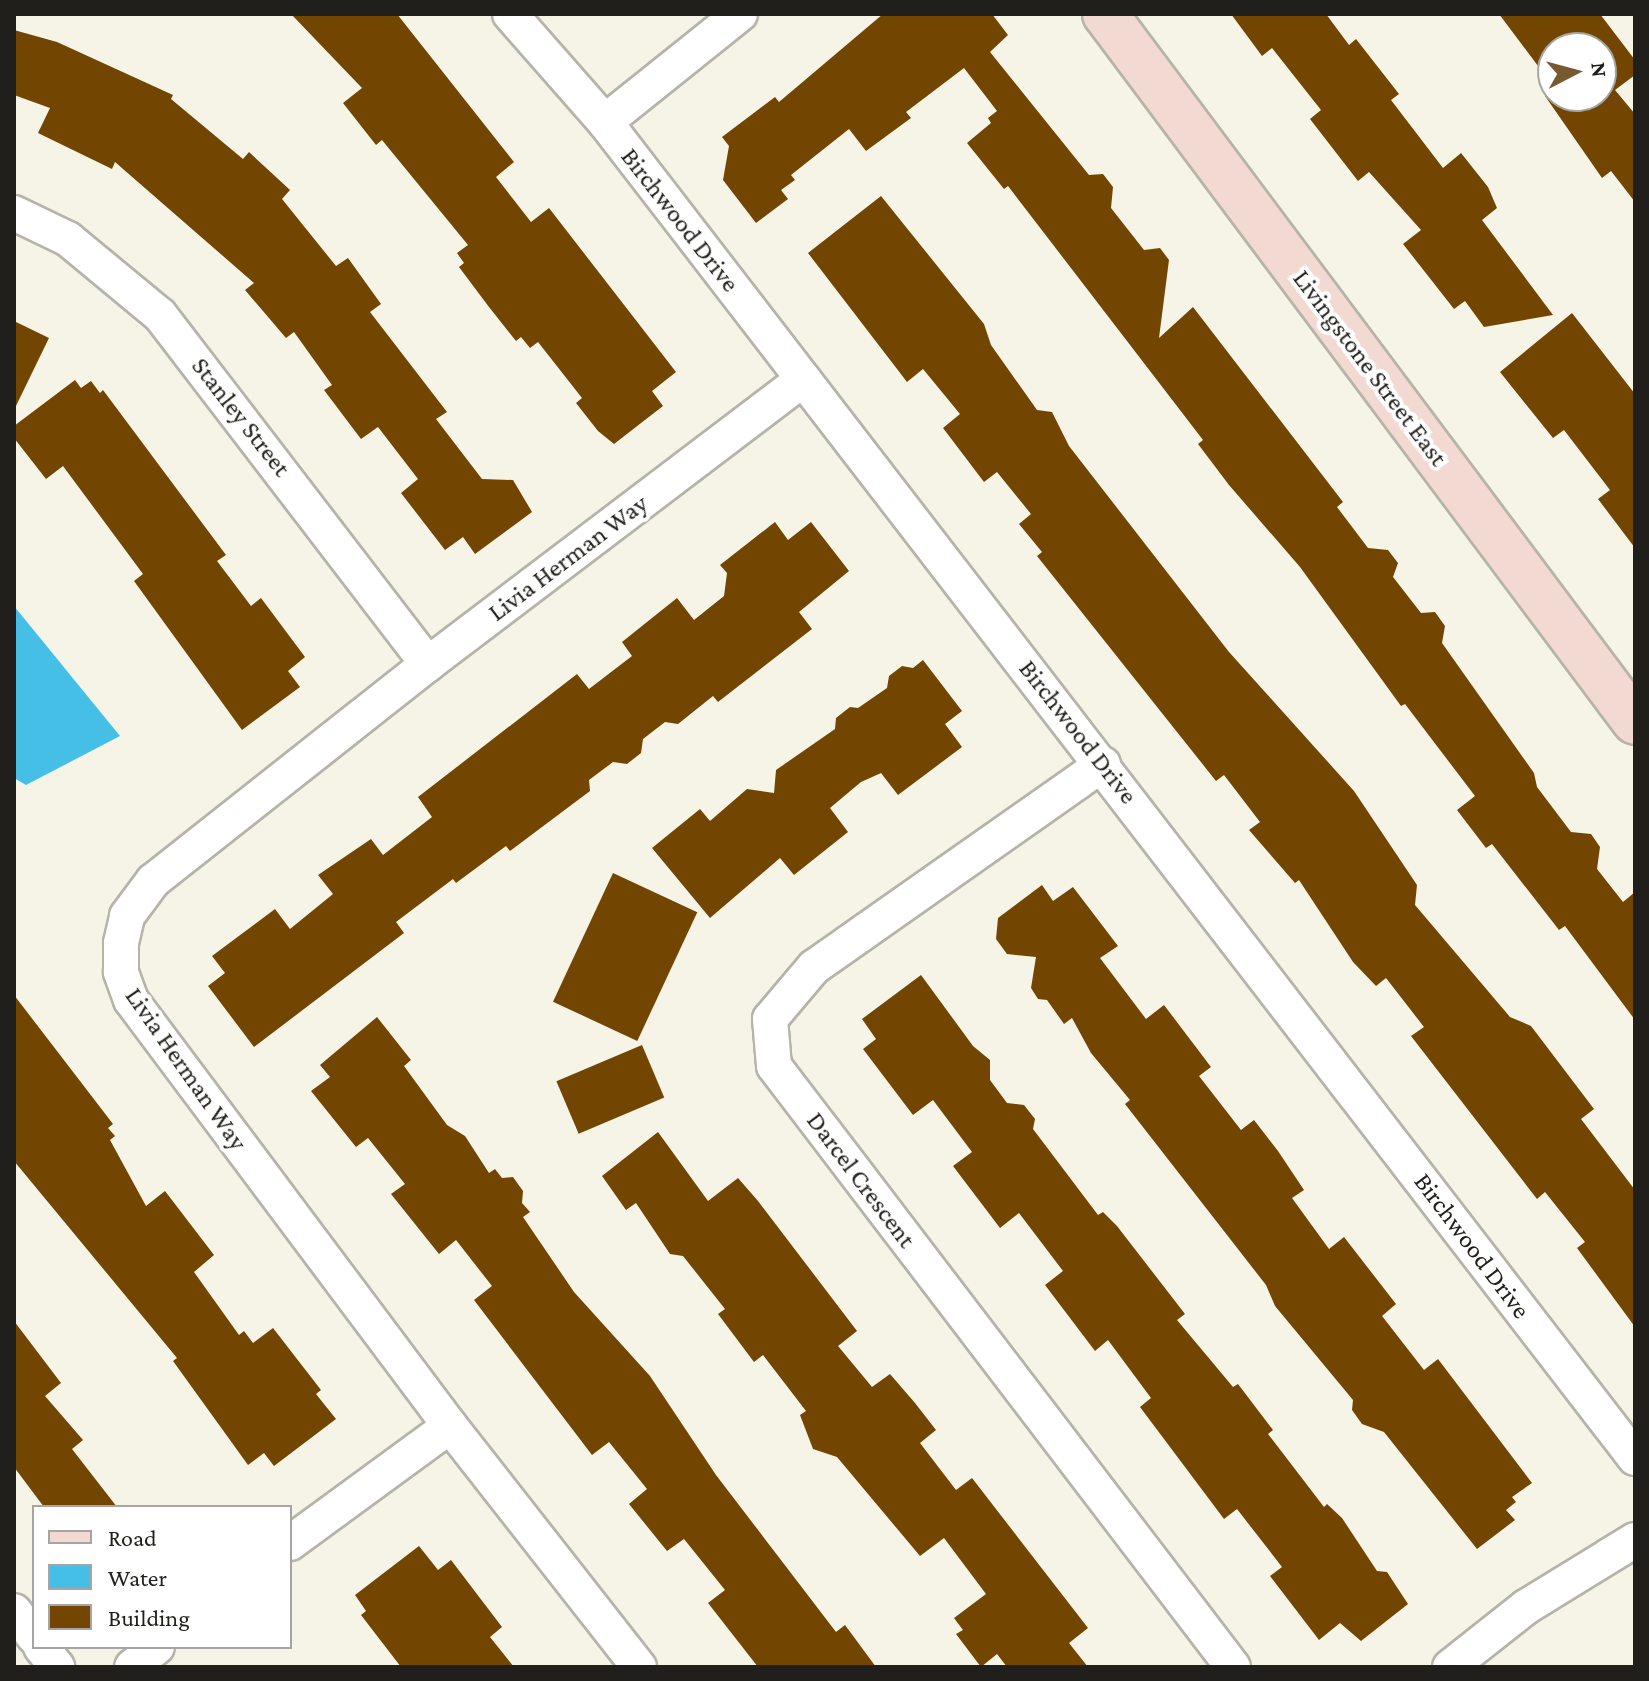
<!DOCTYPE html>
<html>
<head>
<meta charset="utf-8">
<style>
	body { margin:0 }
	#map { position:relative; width:1649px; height:1681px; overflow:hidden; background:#f6f3e7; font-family:"Crimson Pro",serif }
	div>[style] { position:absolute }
	.water>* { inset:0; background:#46bfe7 }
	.building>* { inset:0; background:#724600; transform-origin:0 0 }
	.roads { filter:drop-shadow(2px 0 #b6b3a8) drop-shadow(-2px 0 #b6b3a8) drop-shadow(0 2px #b6b3a8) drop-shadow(0 -2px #b6b3a8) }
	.street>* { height:34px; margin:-17px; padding:0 17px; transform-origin:17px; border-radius:17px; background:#fff }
	.secondary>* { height:44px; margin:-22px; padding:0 22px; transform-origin:22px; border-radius:22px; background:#f2dad2 }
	span { translate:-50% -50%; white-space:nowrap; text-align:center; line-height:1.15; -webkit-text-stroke:8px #fff; paint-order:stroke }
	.street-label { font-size:26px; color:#201f1b }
	.frame { position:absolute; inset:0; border:16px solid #201f1b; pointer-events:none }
	.legend { position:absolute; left:32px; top:1505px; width:260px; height:144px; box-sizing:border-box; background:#fff; border:2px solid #a6a5a4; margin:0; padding:10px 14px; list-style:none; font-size:24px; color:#201f1b }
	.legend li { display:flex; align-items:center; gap:16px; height:40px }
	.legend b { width:40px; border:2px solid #a6a5a4 }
	.north { position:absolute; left:1537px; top:32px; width:80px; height:80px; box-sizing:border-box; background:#fff; border:2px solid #a6a5a4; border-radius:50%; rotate:84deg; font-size:22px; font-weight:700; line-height:32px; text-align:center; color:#201f1b }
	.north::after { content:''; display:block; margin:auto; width:28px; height:36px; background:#79592f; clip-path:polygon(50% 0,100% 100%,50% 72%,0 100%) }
</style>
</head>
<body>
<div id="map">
	<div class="water">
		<i style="clip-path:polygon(14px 606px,120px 736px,26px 785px,14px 778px)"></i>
	</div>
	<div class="building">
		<i style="clip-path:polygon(291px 14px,397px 14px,514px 162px,496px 177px,531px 222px,549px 208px,676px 372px,652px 391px,663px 406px,614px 444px,598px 431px,576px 403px,582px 398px,538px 342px,530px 348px,521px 337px,516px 341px,489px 307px,459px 267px,464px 263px,457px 253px,468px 245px,382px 140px,376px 145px,343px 103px,362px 88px)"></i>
		<i style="clip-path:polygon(883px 14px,992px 14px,1008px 35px,990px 52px,1089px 175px,1103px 174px,1113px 187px,1111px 208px,1144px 250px,1160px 248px,1169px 260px,1159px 338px,1193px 307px,1343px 502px,1337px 507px,1368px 548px,1388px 550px,1398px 563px,1393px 577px,1421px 613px,1435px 612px,1445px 626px,1442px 643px,1534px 773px,1537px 787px,1571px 832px,1591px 834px,1600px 847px,1597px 869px,1623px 902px,1635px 892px,1635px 1020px,1565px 926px,1559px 930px,1492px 844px,1486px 848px,1457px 810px,1475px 796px,1405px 704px,1401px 706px,1300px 567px,1229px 485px,1198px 444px,1203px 440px,1008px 186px,1004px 189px,967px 143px,991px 123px,988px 118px,997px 111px,964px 68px,906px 112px,911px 118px,866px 151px,849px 129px,791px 175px,795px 180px,781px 190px,788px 199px,756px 223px,723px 180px,729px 146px,722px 137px,775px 97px,779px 102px)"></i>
		<i style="clip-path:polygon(1231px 14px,1326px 14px,1349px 45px,1356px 39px,1399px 94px,1391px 100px,1443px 168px,1461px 153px,1488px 187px,1497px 208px,1482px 220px,1553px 315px,1484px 327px,1465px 301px,1454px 309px,1403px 244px,1421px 230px,1369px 172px,1358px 181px,1310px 119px,1321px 110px,1272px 48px,1262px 56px)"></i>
		<i style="clip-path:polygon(1499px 14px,1600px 14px,1635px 60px,1635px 75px,1615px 90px,1635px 114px,1635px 202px,1611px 171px,1602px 178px,1545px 96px,1553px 91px,1553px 96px,1601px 96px,1601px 48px,1553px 48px,1553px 86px)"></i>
		<i style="clip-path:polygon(14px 30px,57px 42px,173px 95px,171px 99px,243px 159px,249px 152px,290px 190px,282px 199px,336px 266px,348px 258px,381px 304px,370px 312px,447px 412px,436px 419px,482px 479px,513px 480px,532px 512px,475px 554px,463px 537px,445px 550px,401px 493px,418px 479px,378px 427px,361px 439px,324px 390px,332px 385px,294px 332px,286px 338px,245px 290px,254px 283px,115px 162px,112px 169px,38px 133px,50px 108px,14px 95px)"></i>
		<i style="clip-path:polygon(881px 196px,984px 324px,991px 345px,1037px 410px,1052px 412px,1069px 446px,1229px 652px,1354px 791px,1417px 885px,1415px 905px,1510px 1017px,1531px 1026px,1594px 1109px,1581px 1119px,1635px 1190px,1635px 1327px,1577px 1248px,1585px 1242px,1545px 1192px,1537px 1199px,1411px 1036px,1424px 1027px,1386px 978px,1376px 986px,1353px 962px,1299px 880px,1295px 883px,1249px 830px,1260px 822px,1224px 775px,1216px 781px,1037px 556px,1042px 552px,1019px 524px,1031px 514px,997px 472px,984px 482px,943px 428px,960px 414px,923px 369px,907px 382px,808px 253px)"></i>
		<i style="clip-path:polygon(1572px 313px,1635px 394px,1635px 548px,1598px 499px,1610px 490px,1564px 430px,1553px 438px,1500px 372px)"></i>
		<i style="clip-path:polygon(14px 321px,49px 338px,14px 410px)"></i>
		<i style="clip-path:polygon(75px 380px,81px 388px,91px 381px,100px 393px,103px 390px,226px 555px,217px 561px,251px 606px,261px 598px,305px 657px,288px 671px,300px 687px,242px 730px,134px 581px,143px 574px,63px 466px,46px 479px,14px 438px,14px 426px)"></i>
		<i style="clip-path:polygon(775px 522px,788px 540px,811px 522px,849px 571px,799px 612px,812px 629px,718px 702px,713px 696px,678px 724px,665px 722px,643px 739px,641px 753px,627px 764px,613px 762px,589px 780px,590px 791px,510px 851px,506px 846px,456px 883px,453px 879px,396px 922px,404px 933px,254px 1047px,208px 986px,225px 973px,212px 956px,275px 909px,290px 929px,333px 894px,318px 875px,371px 839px,383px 855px,432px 817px,418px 797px,577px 674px,589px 689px,632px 656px,622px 642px,677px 598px,694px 620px,724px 596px,727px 573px,720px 565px)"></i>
		<i style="clip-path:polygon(923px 660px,962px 711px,945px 724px,962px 747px,898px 795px,881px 773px,861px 782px,830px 808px,848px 832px,794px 875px,780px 858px,710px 918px,652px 848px,700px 809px,710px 821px,747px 789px,774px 793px,776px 770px,835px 729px,836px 718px,850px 707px,858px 708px,887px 688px,889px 676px,902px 666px,913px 668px)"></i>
		<i style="left:613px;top:873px;width:93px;height:142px;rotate:25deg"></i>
		<i style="clip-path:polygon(1042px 885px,1053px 901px,1073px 887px,1118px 946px,1100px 958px,1146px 1019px,1164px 1005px,1211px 1067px,1199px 1076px,1241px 1130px,1254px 1120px,1278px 1151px,1304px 1190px,1292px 1198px,1329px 1249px,1344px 1237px,1396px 1304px,1382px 1316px,1424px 1370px,1438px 1359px,1532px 1483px,1512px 1497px,1516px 1502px,1506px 1510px,1515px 1520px,1477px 1549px,1384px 1432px,1362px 1424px,1352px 1410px,1353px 1400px,1275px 1306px,1266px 1285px,1125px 1104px,1130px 1100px,1091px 1053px,1072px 1018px,1064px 1024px,1047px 1000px,1038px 999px,1031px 988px,1036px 957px,1007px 954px,996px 939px,998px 918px)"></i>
		<i style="clip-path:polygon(921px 975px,973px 1046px,990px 1060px,990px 1080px,1007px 1103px,1024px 1105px,1035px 1119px,1033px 1129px,1098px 1215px,1103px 1212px,1117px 1226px,1185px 1314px,1177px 1320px,1233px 1387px,1238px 1384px,1273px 1430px,1268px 1434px,1324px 1507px,1327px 1504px,1342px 1518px,1377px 1571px,1387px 1572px,1408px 1604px,1361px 1641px,1340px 1623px,1319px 1640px,1270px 1576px,1282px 1567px,1237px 1509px,1224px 1519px,1140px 1407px,1151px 1398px,1108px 1340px,1095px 1351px,1045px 1285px,1063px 1271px,1019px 1213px,1000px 1228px,953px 1166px,972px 1152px,933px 1100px,913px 1115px,863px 1049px,876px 1039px,862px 1019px)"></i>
		<i style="clip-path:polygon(14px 995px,113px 1124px,108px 1128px,115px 1136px,110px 1140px,146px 1206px,165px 1191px,214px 1255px,194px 1272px,239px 1335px,244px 1331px,253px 1343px,273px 1328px,321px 1390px,316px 1394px,336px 1419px,274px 1466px,264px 1453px,248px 1465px,173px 1361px,177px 1358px,14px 1161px)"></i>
		<i style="clip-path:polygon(377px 1017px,411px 1060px,404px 1066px,447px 1125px,465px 1136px,489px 1173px,495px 1169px,502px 1178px,513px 1177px,523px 1191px,522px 1203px,530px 1212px,523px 1217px,574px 1292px,650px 1376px,716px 1475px,836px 1632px,845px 1625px,876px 1667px,758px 1667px,708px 1603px,725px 1590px,684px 1539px,667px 1551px,629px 1504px,647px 1489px,609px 1442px,592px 1455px,474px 1300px,492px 1286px,456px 1240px,439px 1254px,391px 1194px,405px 1184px,368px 1138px,356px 1147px,311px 1091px,330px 1077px,320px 1065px)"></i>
		<i style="left:642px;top:1045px;width:57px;height:93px;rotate:67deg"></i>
		<i style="clip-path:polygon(658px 1132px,708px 1201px,738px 1178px,758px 1201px,857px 1331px,838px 1346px,872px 1387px,890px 1374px,915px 1403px,936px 1430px,920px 1443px,956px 1490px,972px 1478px,1088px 1628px,1069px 1643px,1088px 1667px,1007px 1667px,997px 1654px,981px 1667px,956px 1634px,963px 1630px,954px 1618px,986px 1594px,944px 1538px,920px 1556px,837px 1457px,813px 1449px,800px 1415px,806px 1411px,763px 1355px,754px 1362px,718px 1314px,725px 1309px,683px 1256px,670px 1254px,636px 1203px,626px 1210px,602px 1176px)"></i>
		<i style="clip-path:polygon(14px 1321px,61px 1383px,45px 1396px,83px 1440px,72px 1449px,117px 1507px,44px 1507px,14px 1467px)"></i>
		<i style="clip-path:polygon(419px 1546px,438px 1570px,451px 1560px,502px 1627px,490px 1637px,514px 1667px,401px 1667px,361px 1615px,366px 1611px,355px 1595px)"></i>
	</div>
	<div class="roads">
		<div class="street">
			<i style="left:510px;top:14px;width:144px;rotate:48.7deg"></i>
			<i style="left:605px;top:122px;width:1687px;rotate:52.37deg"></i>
			<i style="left:605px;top:122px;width:173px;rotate:-38.7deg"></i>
			<i style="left:14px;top:213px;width:60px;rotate:25.7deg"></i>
			<i style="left:68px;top:239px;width:119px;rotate:39.6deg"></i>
			<i style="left:160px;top:315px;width:440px;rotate:52.5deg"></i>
			<i style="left:1103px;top:764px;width:353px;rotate:144.9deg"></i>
			<i style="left:814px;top:967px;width:68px;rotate:130.2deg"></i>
			<i style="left:770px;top:1019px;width:47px;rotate:85.1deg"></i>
			<i style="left:774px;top:1066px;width:756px;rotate:52.63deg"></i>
			<i style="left:290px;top:1543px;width:198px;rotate:-36.2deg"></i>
			<i style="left:14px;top:1611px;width:33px;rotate:52deg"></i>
			<i style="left:41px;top:1647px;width:26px;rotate:51deg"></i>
			<i style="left:132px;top:1667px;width:32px;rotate:-39deg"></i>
			<i style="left:639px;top:1667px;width:306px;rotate:-128.1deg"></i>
			<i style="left:450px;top:1426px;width:532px;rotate:-126.83deg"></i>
			<i style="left:131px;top:1000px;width:30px;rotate:-110deg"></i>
			<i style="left:121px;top:972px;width:29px;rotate:-90deg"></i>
			<i style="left:121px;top:943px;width:28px;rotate:-77deg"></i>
			<i style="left:127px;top:916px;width:44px;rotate:-53.4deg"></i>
			<i style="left:153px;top:881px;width:350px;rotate:-38.3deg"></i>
			<i style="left:428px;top:664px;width:471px;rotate:-37.2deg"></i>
			<i style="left:1450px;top:1667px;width:97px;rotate:-38.3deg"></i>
			<i style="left:1526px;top:1607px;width:128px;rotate:-31.6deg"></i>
		</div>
		<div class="secondary">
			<i style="left:1105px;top:14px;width:884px;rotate:53.18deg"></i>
		</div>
	</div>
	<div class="street-label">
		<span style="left:680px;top:220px;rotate:52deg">Birchwood Drive</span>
		<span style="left:1370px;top:368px;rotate:53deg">Livingstone Street East</span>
		<span style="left:241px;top:417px;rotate:52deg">Stanley Street</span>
		<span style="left:568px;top:558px;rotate:-37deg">Livia Herman Way</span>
		<span style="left:1078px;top:732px;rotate:52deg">Birchwood Drive</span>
		<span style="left:186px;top:1069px;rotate:55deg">Livia Herman Way</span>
		<span style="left:861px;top:1180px;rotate:53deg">Darcel Crescent</span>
		<span style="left:1472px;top:1246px;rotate:53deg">Birchwood Drive</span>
	</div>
	<div class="frame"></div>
	<ul class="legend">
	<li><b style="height:10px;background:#f2dad2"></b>Road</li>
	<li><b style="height:22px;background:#46bfe7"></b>Water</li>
	<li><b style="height:22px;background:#724600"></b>Building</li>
	</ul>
	<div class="north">N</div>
</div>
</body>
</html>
